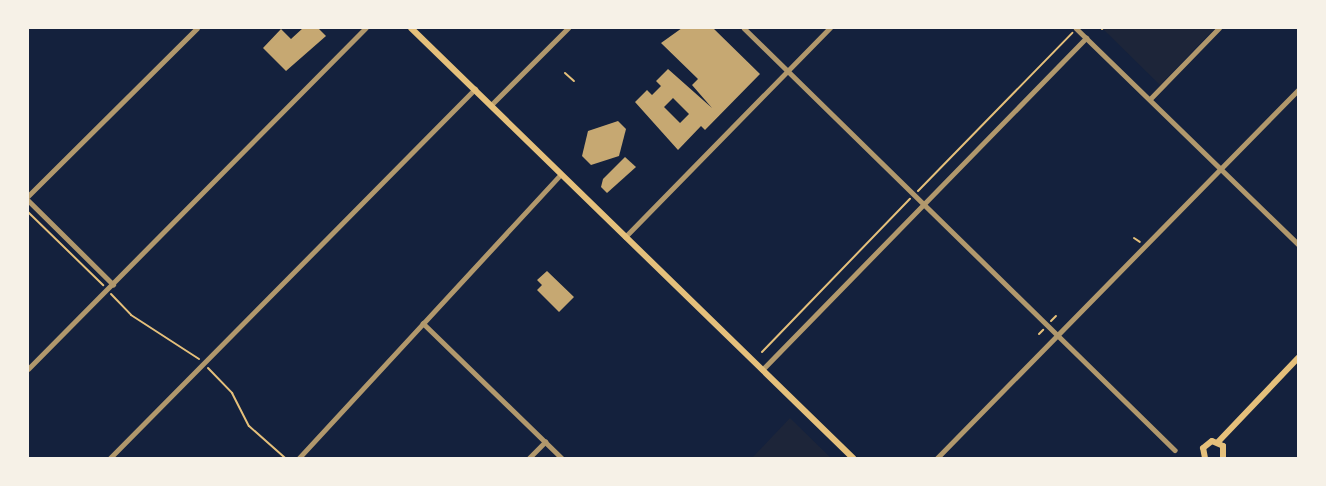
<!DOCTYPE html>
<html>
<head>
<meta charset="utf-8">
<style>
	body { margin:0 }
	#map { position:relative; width:1326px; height:486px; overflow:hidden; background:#14213d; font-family:"Space Grotesk",sans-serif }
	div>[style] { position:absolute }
	.green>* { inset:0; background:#1d2539 }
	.building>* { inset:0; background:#c6a872 }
	.path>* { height:2px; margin:-1px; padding:0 1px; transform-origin:1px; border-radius:1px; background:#e5c07b }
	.minor>* { height:4.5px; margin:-2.25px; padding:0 2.25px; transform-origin:2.25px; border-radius:2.25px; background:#b1986c }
	.secondary>* { height:6px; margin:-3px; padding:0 3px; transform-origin:3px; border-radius:3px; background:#e5c07b }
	span { translate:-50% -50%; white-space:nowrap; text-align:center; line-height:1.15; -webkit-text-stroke:4px #f6f1e7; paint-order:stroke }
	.frame { position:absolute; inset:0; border:29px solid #f6f1e7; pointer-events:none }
</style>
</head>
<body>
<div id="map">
	<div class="green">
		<i style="clip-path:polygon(1102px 28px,1215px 28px,1160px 85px)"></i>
		<i style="clip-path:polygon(790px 418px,831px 458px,832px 458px,752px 458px)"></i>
	</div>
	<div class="building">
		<i style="clip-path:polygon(303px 28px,318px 28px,326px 36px,286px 71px,263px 48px,281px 29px,291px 39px)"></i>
		<i style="clip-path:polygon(evenodd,682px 28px,713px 28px,760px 74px,705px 130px,701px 126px,678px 150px,635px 102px,647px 90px,652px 95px,661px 86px,656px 81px,668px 69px,712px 108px,692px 85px,698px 79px,661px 43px,682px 28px,673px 98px,689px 114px,680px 123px,664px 107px,673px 98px)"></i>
		<i style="clip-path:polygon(618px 121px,626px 129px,619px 156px,591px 165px,582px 156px,588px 131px)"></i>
		<i style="clip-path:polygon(625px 157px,636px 167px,607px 193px,601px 187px,603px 179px)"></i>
		<i style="clip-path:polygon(547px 271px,574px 297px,559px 312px,537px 290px,542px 285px,537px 280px)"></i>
	</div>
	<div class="path">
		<i style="left:1102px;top:29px;width:1px;rotate:-45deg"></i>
		<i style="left:565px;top:73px;width:12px;rotate:42deg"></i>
		<i style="left:918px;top:191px;width:221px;rotate:-45.7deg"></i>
		<i style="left:28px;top:212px;width:105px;rotate:44.2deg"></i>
		<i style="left:1134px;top:238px;width:7px;rotate:34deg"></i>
		<i style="left:111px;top:294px;width:29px;rotate:46deg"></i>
		<i style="left:131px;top:315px;width:81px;rotate:32.9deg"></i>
		<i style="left:1051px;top:321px;width:7px;rotate:-45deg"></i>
		<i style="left:1039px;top:334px;width:6px;rotate:-45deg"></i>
		<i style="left:762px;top:352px;width:213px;rotate:-46deg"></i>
		<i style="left:208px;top:368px;width:35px;rotate:46deg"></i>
		<i style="left:232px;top:393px;width:37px;rotate:63deg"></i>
		<i style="left:249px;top:426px;width:48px;rotate:41.6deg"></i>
	</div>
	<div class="minor">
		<i style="left:744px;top:28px;width:603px;rotate:44.4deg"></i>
		<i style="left:1076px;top:28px;width:310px;rotate:44.2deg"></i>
		<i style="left:1150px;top:99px;width:99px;rotate:-45.8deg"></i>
		<i style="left:491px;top:105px;width:109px;rotate:-45deg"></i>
		<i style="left:28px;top:196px;width:238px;rotate:-44.8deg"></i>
		<i style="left:28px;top:200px;width:120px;rotate:44.7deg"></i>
		<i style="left:625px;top:237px;width:293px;rotate:-45.6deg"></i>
		<i style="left:423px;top:323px;width:194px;rotate:44.2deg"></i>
		<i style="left:28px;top:369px;width:480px;rotate:-45.3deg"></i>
		<i style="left:762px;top:370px;width:464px;rotate:-45.7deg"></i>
		<i style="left:110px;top:458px;width:519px;rotate:-45.31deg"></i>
		<i style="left:299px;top:458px;width:386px;rotate:-47.3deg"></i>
		<i style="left:529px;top:458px;width:23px;rotate:-45deg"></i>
		<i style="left:937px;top:458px;width:516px;rotate:-45.55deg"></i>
	</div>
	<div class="secondary">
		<i style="left:411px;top:28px;width:617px;rotate:44.21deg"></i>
		<i style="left:1218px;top:442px;width:116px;rotate:-46.4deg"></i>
		<i style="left:1205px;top:458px;width:10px;rotate:-101deg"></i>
		<i style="left:1203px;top:448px;width:11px;rotate:-38deg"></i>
		<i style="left:1212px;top:441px;width:12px;rotate:24deg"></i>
		<i style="left:1223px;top:446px;width:12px;rotate:90deg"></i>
	</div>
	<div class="frame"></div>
</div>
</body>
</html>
